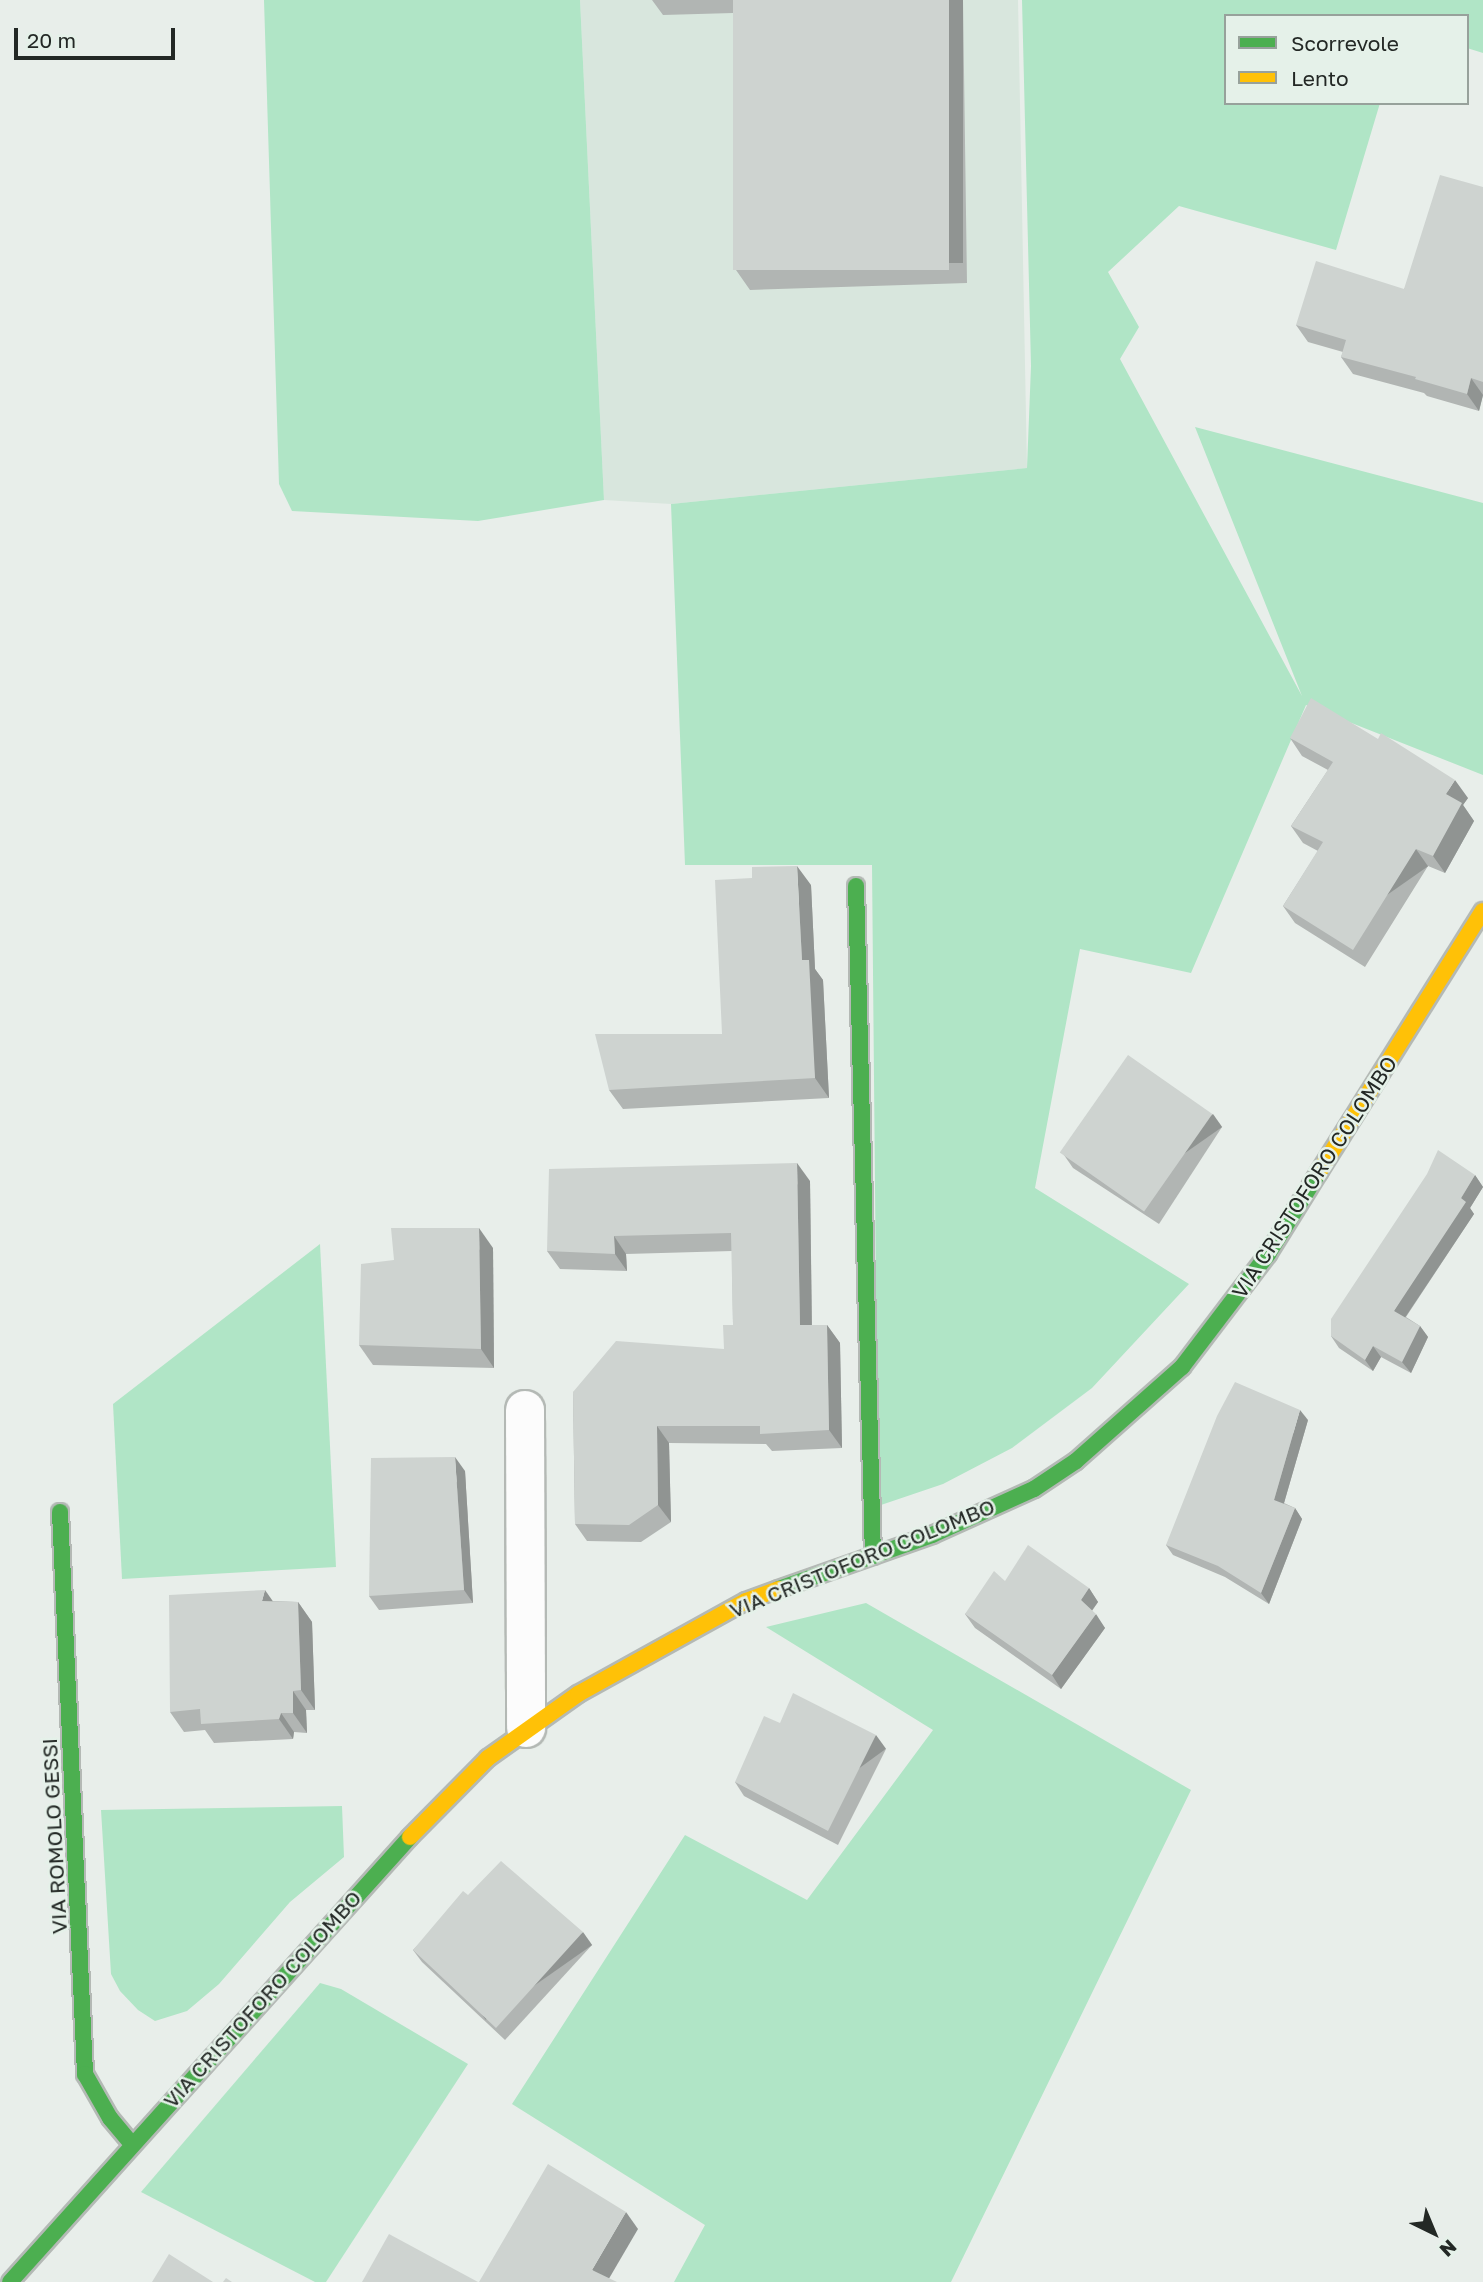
<!DOCTYPE html>
<html>
<head>
<meta charset="utf-8">
<style>
	body { margin:0 }
	#map { position:relative; width:1483px; height:2282px; overflow:hidden; background:#e8eeea; font-family:"Golos Text",sans-serif }
	div>[style] { position:absolute }
	.built>* { inset:0; background:#d8e6dd }
	.green>* { inset:0; background:#b0e5c6 }
	.roads { filter:drop-shadow(2px 0 #b4b9b5) drop-shadow(-2px 0 #b4b9b5) drop-shadow(0 2px #b4b9b5) drop-shadow(0 -2px #b4b9b5) }
	.street>* { height:38px; margin:-19px; padding:0 19px; transform-origin:19px; border-radius:19px; background:#fcfcfc }
	.fast>* { height:16px; margin:-8px; padding:0 8px; transform-origin:8px; border-radius:8px; background:#4caf50 }
	.slow>* { height:16px; margin:-8px; padding:0 8px; transform-origin:8px; border-radius:8px; background:#ffc107 }
	.wall>* { inset:0; background:#b1b5b3 }
	.shaded-wall>* { inset:0; background:#909492; transform-origin:0 0 }
	.building>* { inset:0; background:#ced3d0; transform-origin:0 0 }
	span { translate:-50% -50%; white-space:nowrap; text-align:center; line-height:1.15; -webkit-text-stroke:5px #e5f1e9; paint-order:stroke }
	.street-label { font-size:21px; color:#232825 }
	.legend { position:absolute; left:1224px; top:14px; width:245px; height:91px; box-sizing:border-box; background:#e5f1e9; border:2px solid #97a19b; margin:0; padding:9px 12px; list-style:none; font-size:21px; color:#232825 }
	.legend li { display:flex; align-items:center; gap:14px; height:35px }
	.legend b { width:35px; border:2px solid #97a19b }
	.north { position:absolute; left:1399px; top:2198px; width:70px; height:70px; -webkit-text-stroke:5px #e5f1e9; paint-order:stroke; rotate:137deg; font-size:19px; font-weight:700; line-height:28px; text-align:center; color:#232825 }
	.north::after { content:''; display:block; margin:auto; width:24px; height:32px; background:#232825; clip-path:polygon(50% 0,100% 100%,50% 72%,0 100%) }
	.scale { position:absolute; left:14px; top:28px; width:161px; height:32px; box-sizing:border-box; border:4px solid #232825; border-top:0; padding-left:9px; font-size:21px; line-height:24px; white-space:nowrap; color:#232825; -webkit-text-stroke:5px #e5f1e9; paint-order:stroke }
</style>
</head>
<body>
<div id="map">
	<div class="built">
		<i style="clip-path:polygon(580px 0,1018px 0,1027px 468px,671px 504px,604px 500px)"></i>
	</div>
	<div class="green">
		<i style="clip-path:polygon(264px 0,580px 0,604px 500px,478px 521px,292px 511px,279px 484px)"></i>
		<i style="clip-path:polygon(1022px 0,1483px 0,1483px 53px,1467px 48px,1467px 16px,1226px 16px,1226px 103px,1380px 103px,1336px 250px,1179px 206px,1108px 272px,1139px 327px,1120px 359px,1302px 696px,1195px 427px,1483px 503px,1483px 775px,1306px 705px,1191px 973px,1080px 949px,1035px 1188px,1189px 1284px,1092px 1388px,1012px 1448px,943px 1484px,878px 1506px,872px 865px,685px 865px,671px 504px,1027px 468px,1031px 366px)"></i>
		<i style="clip-path:polygon(320px 1244px,336px 1567px,122px 1579px,113px 1404px)"></i>
		<i style="clip-path:polygon(866px 1603px,1191px 1790px,951px 2282px,674px 2282px,705px 2225px,512px 2104px,685px 1835px,807px 1900px,933px 1730px,766px 1627px)"></i>
		<i style="clip-path:polygon(342px 1806px,344px 1857px,290px 1902px,219px 1984px,187px 2011px,155px 2021px,138px 2010px,120px 1991px,111px 1974px,101px 1810px)"></i>
		<i style="clip-path:polygon(320px 1983px,341px 1989px,468px 2064px,326px 2282px,315px 2282px,141px 2192px)"></i>
	</div>
	<div class="roads">
		<div class="street">
			<i style="left:525px;top:1410px;width:318px;rotate:89.8deg"></i>
		</div>
		<div class="fast">
			<i style="left:856px;top:886px;width:670px;rotate:88.55deg"></i>
			<i style="left:60px;top:1512px;width:563px;rotate:87.45deg"></i>
			<i style="left:85px;top:2074px;width:51px;rotate:60.4deg"></i>
			<i style="left:110px;top:2118px;width:33px;rotate:50deg"></i>
			<i style="left:779px;top:1589px;width:162px;rotate:-19.4deg"></i>
			<i style="left:932px;top:1535px;width:112px;rotate:-24.3deg"></i>
			<i style="left:1034px;top:1489px;width:50px;rotate:-33.7deg"></i>
			<i style="left:1076px;top:1461px;width:142px;rotate:-41.6deg"></i>
			<i style="left:1182px;top:1367px;width:142px;rotate:-52.7deg"></i>
			<i style="left:1268px;top:1254px;width:97px;rotate:-58.1deg"></i>
			<i style="left:10px;top:2282px;width:598px;rotate:-48.05deg"></i>
		</div>
		<div class="slow">
			<i style="left:1319px;top:1172px;width:308px;rotate:-57.9deg"></i>
			<i style="left:410px;top:1837px;width:111px;rotate:-45.4deg"></i>
			<i style="left:488px;top:1758px;width:110px;rotate:-35.4deg"></i>
			<i style="left:578px;top:1694px;width:192px;rotate:-29deg"></i>
			<i style="left:746px;top:1601px;width:35px;rotate:-20deg"></i>
		</div>
	</div>
	<div class="wall">
		<i style="clip-path:polygon(652px 0,963px 0,967px 283px,750px 290px,736px 270px,733px 13px,663px 15px)"></i>
		<i style="clip-path:polygon(1483px 187px,1483px 395px,1479px 411px,1427px 396px,1424px 393px,1353px 374px,1341px 357px,1343px 352px,1308px 342px,1296px 325px,1404px 289px)"></i>
		<i style="clip-path:polygon(1290px 738px,1468px 798px,1463px 805px,1474px 821px,1445px 873px,1428px 866px,1365px 967px,1295px 923px,1283px 906px,1318px 851px,1303px 843px,1291px 826px,1328px 770px,1302px 756px)"></i>
		<i style="clip-path:polygon(811px 885px,815px 969px,823px 980px,829px 1098px,623px 1109px,609px 1090px,722px 1034px)"></i>
		<i style="clip-path:polygon(1222px 1127px,1159px 1224px,1073px 1168px,1064px 1155px)"></i>
		<i style="clip-path:polygon(1475px 1175px,1483px 1187px,1470px 1208px,1474px 1214px,1406px 1317px,1420px 1326px,1428px 1337px,1411px 1373px,1381px 1357px,1373px 1371px,1339px 1348px,1331px 1336px)"></i>
		<i style="clip-path:polygon(810px 1181px,812px 1325px,827px 1325px,840px 1343px,842px 1448px,772px 1451px,766px 1444px,669px 1443px,671px 1522px,641px 1542px,587px 1541px,575px 1524px,573px 1392px,724px 1349px,733px 1325px,732px 1251px,626px 1254px,627px 1271px,560px 1269px,547px 1251px)"></i>
		<i style="clip-path:polygon(493px 1248px,494px 1368px,373px 1365px,359px 1345px,394px 1260px)"></i>
		<i style="clip-path:polygon(1308px 1420px,1284px 1503px,1295px 1508px,1302px 1519px,1269px 1604px,1225px 1577px,1173px 1555px,1166px 1545px)"></i>
		<i style="clip-path:polygon(465px 1471px,473px 1603px,379px 1610px,369px 1596px)"></i>
		<i style="clip-path:polygon(1005px 1581px,1089px 1588px,1098px 1602px,1092px 1611px,1105px 1628px,1061px 1689px,975px 1628px,965px 1614px)"></i>
		<i style="clip-path:polygon(273px 1601px,298px 1602px,312px 1622px,315px 1710px,306px 1710px,307px 1733px,294px 1732px,293px 1739px,214px 1743px,205px 1730px,184px 1732px,170px 1712px)"></i>
		<i style="clip-path:polygon(886px 1749px,838px 1845px,744px 1796px,735px 1782px)"></i>
		<i style="clip-path:polygon(468px 1895px,592px 1945px,505px 2040px,422px 1962px,413px 1950px)"></i>
	</div>
	<div class="shaded-wall">
		<i style="left:949px;top:0;width:14px;height:263px"></i>
		<i style="clip-path:polygon(1471px 378px,1483px 395px,1479px 411px,1467px 394px)"></i>
		<i style="clip-path:polygon(1455px 780px,1468px 798px,1463px 805px,1474px 821px,1445px 873px,1433px 856px,1446px 794px)"></i>
		<i style="left:1416px;top:849px;width:21px;height:119px;rotate:55deg"></i>
		<i style="clip-path:polygon(797px 866px,811px 885px,815px 969px,823px 980px,829px 1098px,815px 1078px,802px 960px)"></i>
		<i style="left:1213px;top:1114px;width:16px;height:115px;rotate:55deg"></i>
		<i style="clip-path:polygon(797px 1163px,810px 1181px,812px 1343px,800px 1325px)"></i>
		<i style="clip-path:polygon(1475px 1175px,1483px 1187px,1470px 1208px,1474px 1214px,1402px 1322px,1394px 1311px)"></i>
		<i style="clip-path:polygon(479px 1228px,493px 1248px,494px 1368px,481px 1349px)"></i>
		<i style="clip-path:polygon(614px 1236px,626px 1254px,627px 1271px,615px 1254px)"></i>
		<i style="clip-path:polygon(827px 1325px,840px 1343px,842px 1448px,829px 1430px)"></i>
		<i style="clip-path:polygon(1420px 1326px,1428px 1337px,1411px 1373px,1402px 1362px)"></i>
		<i style="clip-path:polygon(1373px 1346px,1381px 1357px,1373px 1371px,1365px 1360px)"></i>
		<i style="clip-path:polygon(1300px 1410px,1308px 1420px,1282px 1510px,1274px 1500px)"></i>
		<i style="clip-path:polygon(657px 1426px,669px 1443px,671px 1522px,658px 1505px)"></i>
		<i style="clip-path:polygon(455px 1457px,465px 1471px,473px 1603px,464px 1590px)"></i>
		<i style="clip-path:polygon(1295px 1508px,1302px 1519px,1269px 1604px,1261px 1593px)"></i>
		<i style="clip-path:polygon(1089px 1588px,1098px 1602px,1090px 1613px,1081px 1600px)"></i>
		<i style="clip-path:polygon(265px 1590px,279px 1610px,262px 1601px)"></i>
		<i style="clip-path:polygon(298px 1602px,312px 1622px,315px 1710px,301px 1690px)"></i>
		<i style="clip-path:polygon(1096px 1614px,1105px 1628px,1061px 1689px,1052px 1675px)"></i>
		<i style="clip-path:polygon(293px 1691px,306px 1710px,307px 1733px,293px 1713px)"></i>
		<i style="clip-path:polygon(281px 1713px,294px 1732px,293px 1739px,279px 1719px)"></i>
		<i style="left:876px;top:1735px;width:17px;height:107px;rotate:54deg"></i>
		<i style="left:583px;top:1932px;width:16px;height:130px;rotate:55deg"></i>
		<i style="clip-path:polygon(626px 2212px,638px 2229px,607px 2282px,592px 2270px)"></i>
	</div>
	<div class="building">
		<i style="left:733px;top:0;width:216px;height:270px"></i>
		<i style="clip-path:polygon(1440px 175px,1483px 187px,1483px 382px,1471px 378px,1467px 394px,1415px 379px,1416px 377px,1341px 357px,1346px 340px,1296px 325px,1316px 261px,1404px 289px)"></i>
		<i style="clip-path:polygon(1311px 698px,1378px 739px,1381px 733px,1455px 780px,1446px 794px,1462px 803px,1433px 856px,1416px 849px,1353px 950px,1283px 906px,1323px 842px,1291px 826px,1333px 762px,1290px 738px)"></i>
		<i style="clip-path:polygon(797px 866px,802px 960px,809px 960px,815px 1078px,609px 1090px,595px 1034px,722px 1034px,715px 880px,752px 878px,752px 867px)"></i>
		<i style="left:1128px;top:1055px;width:103px;height:119px;rotate:35deg"></i>
		<i style="clip-path:polygon(1438px 1150px,1475px 1175px,1461px 1198px,1466px 1202px,1394px 1311px,1420px 1326px,1402px 1362px,1373px 1346px,1365px 1360px,1331px 1336px,1331px 1319px,1427px 1174px)"></i>
		<i style="clip-path:polygon(797px 1163px,800px 1325px,827px 1325px,829px 1430px,760px 1434px,760px 1426px,657px 1426px,658px 1505px,629px 1525px,575px 1524px,573px 1392px,616px 1341px,724px 1349px,723px 1325px,733px 1325px,731px 1233px,614px 1236px,615px 1254px,547px 1251px,549px 1169px)"></i>
		<i style="clip-path:polygon(391px 1228px,479px 1228px,481px 1349px,359px 1345px,361px 1264px,394px 1260px)"></i>
		<i style="clip-path:polygon(1235px 1382px,1300px 1410px,1274px 1500px,1295px 1508px,1261px 1593px,1218px 1566px,1166px 1545px,1217px 1416px)"></i>
		<i style="clip-path:polygon(455px 1457px,464px 1590px,369px 1596px,371px 1458px)"></i>
		<i style="clip-path:polygon(1028px 1545px,1089px 1588px,1081px 1600px,1096px 1614px,1052px 1675px,965px 1614px,994px 1571px,1005px 1581px)"></i>
		<i style="clip-path:polygon(265px 1590px,262px 1601px,298px 1602px,301px 1690px,293px 1691px,293px 1713px,281px 1713px,279px 1719px,201px 1724px,200px 1709px,170px 1712px,169px 1595px)"></i>
		<i style="clip-path:polygon(793px 1693px,876px 1735px,828px 1831px,735px 1782px,764px 1716px,780px 1723px)"></i>
		<i style="clip-path:polygon(501px 1861px,583px 1932px,496px 2028px,413px 1950px,463px 1891px,468px 1895px)"></i>
		<i style="clip-path:polygon(548px 2164px,626px 2212px,592px 2270px,617px 2282px,479px 2282px)"></i>
		<i style="clip-path:polygon(389px 2234px,478px 2282px,362px 2282px)"></i>
		<i style="clip-path:polygon(169px 2254px,213px 2282px,152px 2282px)"></i>
		<i style="clip-path:polygon(226px 2278px,232px 2282px,223px 2282px)"></i>
	</div>
	<div class="street-label">
		<span style="left:1314px;top:1177px;rotate:-57deg">VIA CRISTOFORO COLOMBO</span>
		<span style="left:862px;top:1558px;rotate:-22deg">VIA CRISTOFORO COLOMBO</span>
		<span style="left:54px;top:1836px;rotate:-93deg">VIA ROMOLO GESSI</span>
		<span style="left:262px;top:1999px;rotate:-48deg">VIA CRISTOFORO COLOMBO</span>
	</div>
	<ul class="legend">
	<li><b style="height:9px;background:#4caf50"></b>Scorrevole</li>
	<li><b style="height:9px;background:#ffc107"></b>Lento</li>
	</ul>
	<div class="north">N</div>
	<div class="scale">20 m</div>
</div>
</body>
</html>
